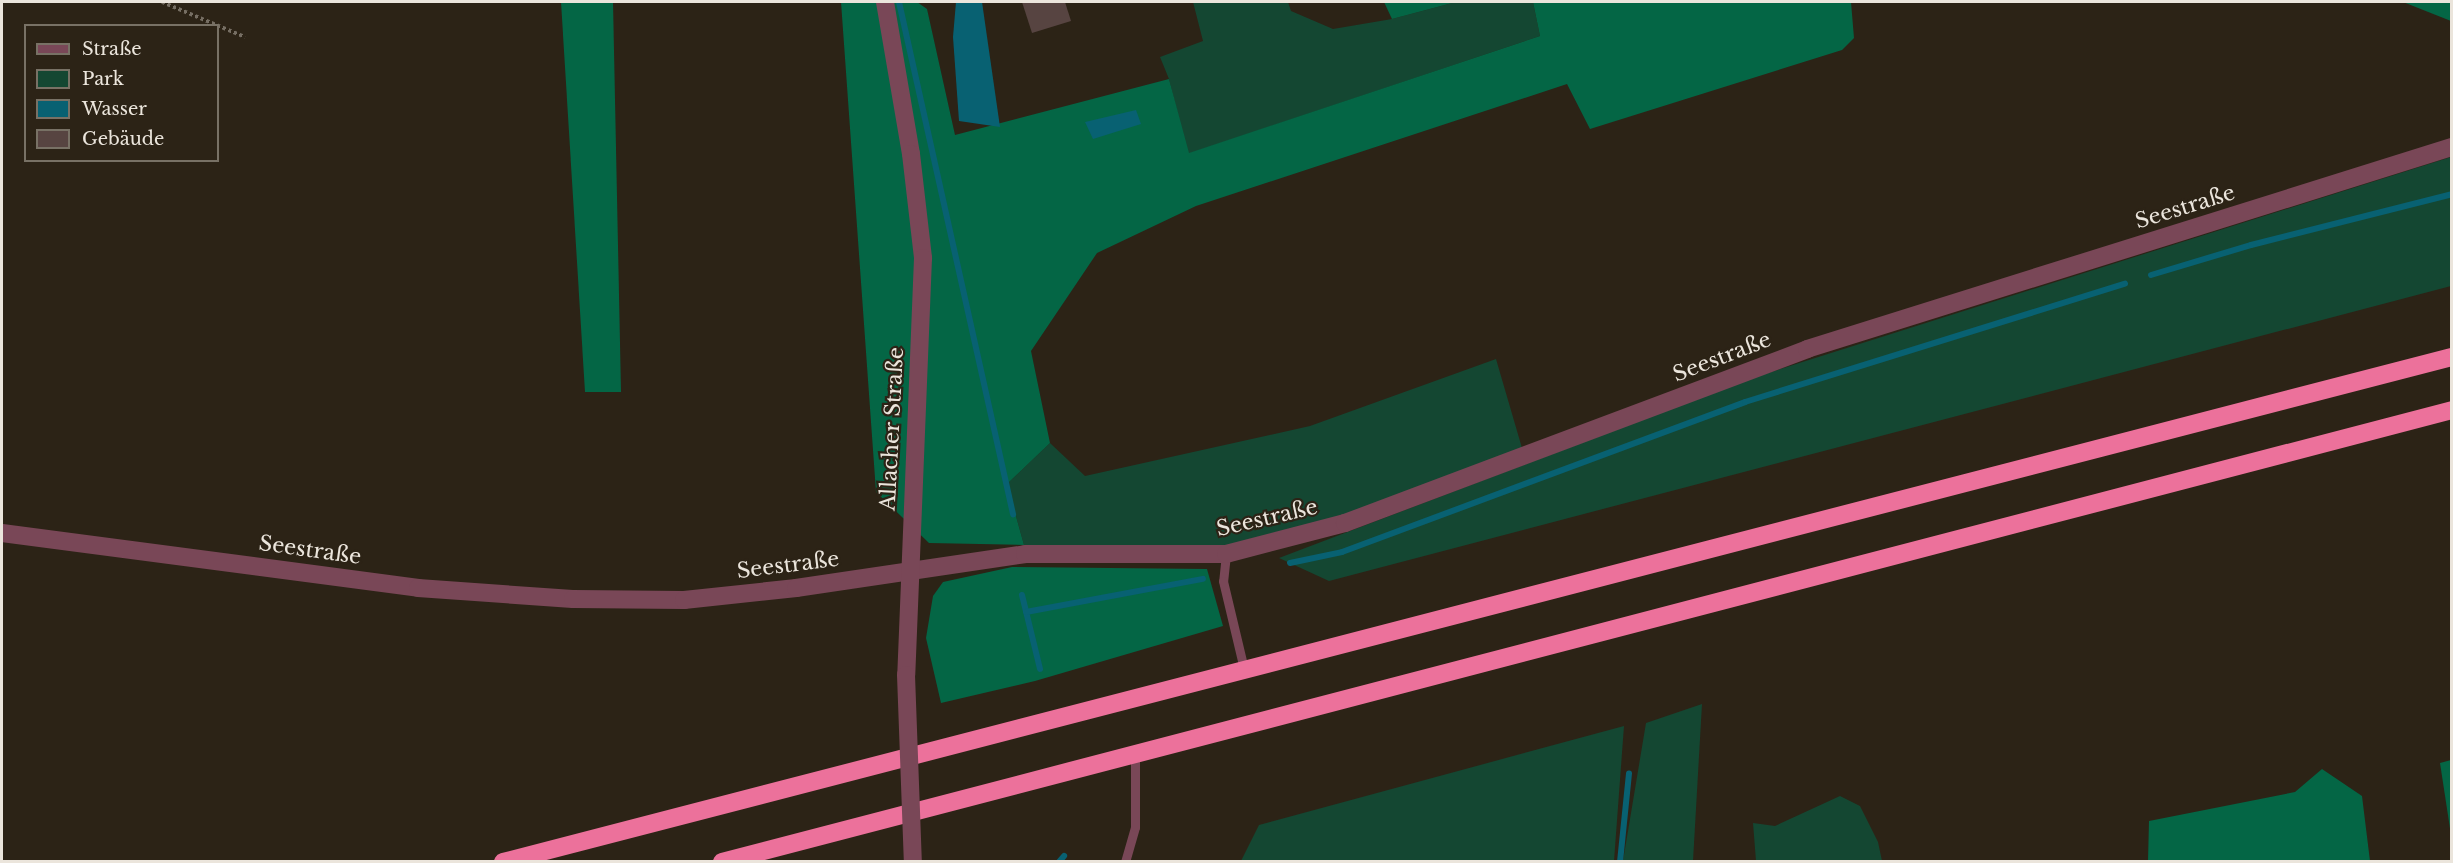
<!DOCTYPE html>
<html>
<head>
<meta charset="utf-8">
<style>
	body { margin:0 }
	#map { position:relative; width:2453px; height:863px; overflow:hidden; background:#2c2316; font-family:"Libre Baskerville",serif }
	div>[style] { position:absolute }
	.green>* { inset:0; background:#144732 }
	.forest>* { inset:0; background:#046645 }
	.water>* { inset:0; background:#086172 }
	.stream>* { height:6px; margin:-3px; padding:0 3px; transform-origin:3px; border-radius:3px; background:#086172 }
	.building>* { inset:0; background:#574441 }
	.path>* { height:4px; margin-top:-2px; transform-origin:0; background:repeating-linear-gradient(90deg,#766e63 0 3px,transparent 0 6px) }
	.service>* { height:9px; margin:-4.5px; padding:0 4.5px; transform-origin:4.5px; border-radius:4.5px; background:#794757 }
	.minor>* { height:18px; margin:-9px; padding:0 9px; transform-origin:9px; border-radius:9px; background:#794757 }
	.tertiary>* { height:18px; margin:-9px; padding:0 9px; transform-origin:9px; border-radius:9px; background:#794757 }
	.motorway>* { height:18px; margin:-9px; padding:0 9px; transform-origin:9px; border-radius:9px; background:#ec719b }
	.tertiary-bridge>* { height:18px; margin:-9px; padding:0 9px; transform-origin:9px; border-radius:9px; background:#794757 }
	span { translate:-50% -50%; white-space:nowrap; text-align:center; line-height:1.15; -webkit-text-stroke:4.5px #2c2316; paint-order:stroke }
	.street-label { font-size:21px; color:#ebe5dc }
	.frame { position:absolute; inset:0; border:3px solid #ebe5dc; pointer-events:none }
	.legend { position:absolute; left:24px; top:24px; width:195px; height:138px; box-sizing:border-box; background:#2c2316; border:2px solid #787165; margin:0; padding:8px 10px; list-style:none; font-size:18px; color:#ebe5dc }
	.legend li { display:flex; align-items:center; gap:12px; height:30px }
	.legend b { width:30px; border:2px solid #787165 }
</style>
</head>
<body>
<div id="map">
	<div class="green">
		<i style="clip-path:polygon(1193px 2px,1288px 2px,1291px 11px,1333px 29px,1392px 19px,1456px 2px,1533px 2px,1540px 36px,1188px 154px,1169px 79px,1160px 57px,1203px 41px)"></i>
		<i style="clip-path:polygon(2451px 157px,2451px 286px,1329px 581px,1279px 558px,1752px 378px)"></i>
		<i style="clip-path:polygon(1496px 359px,1522px 448px,1344px 516px,1229px 547px,1024px 545px,1007px 484px,1050px 443px,1085px 476px,1310px 426px)"></i>
		<i style="clip-path:polygon(1702px 704px,1693px 861px,1623px 861px,1646px 723px)"></i>
		<i style="clip-path:polygon(1624px 726px,1614px 861px,1241px 861px,1259px 825px)"></i>
		<i style="clip-path:polygon(1840px 796px,1860px 806px,1878px 842px,1882px 861px,1756px 861px,1753px 823px,1775px 826px)"></i>
	</div>
	<div class="forest">
		<i style="clip-path:polygon(561px 2px,613px 2px,621px 392px,585px 392px)"></i>
		<i style="clip-path:polygon(841px 2px,917px 2px,927px 9px,955px 135px,1169px 79px,1189px 153px,1540px 36px,1533px 2px,1851px 2px,1854px 38px,1842px 50px,1590px 129px,1567px 84px,1196px 206px,1097px 253px,1031px 351px,1050px 443px,1007px 484px,1024px 545px,929px 543px,876px 492px)"></i>
		<i style="clip-path:polygon(1384px 2px,1456px 2px,1392px 19px)"></i>
		<i style="clip-path:polygon(2403px 2px,2451px 2px,2451px 21px)"></i>
		<i style="clip-path:polygon(1012px 567px,1207px 569px,1223px 626px,1035px 681px,941px 703px,926px 638px,933px 596px,943px 582px)"></i>
		<i style="clip-path:polygon(2451px 760px,2452px 760px,2451px 835px,2440px 763px)"></i>
		<i style="clip-path:polygon(2322px 769px,2362px 796px,2370px 861px,2148px 861px,2149px 821px,2295px 792px)"></i>
	</div>
	<div class="water">
		<i style="clip-path:polygon(956px 2px,982px 2px,1000px 127px,959px 121px,953px 37px)"></i>
		<i style="clip-path:polygon(1136px 110px,1141px 124px,1093px 139px,1085px 122px)"></i>
	</div>
	<div class="stream">
		<i style="left:899px;top:2px;width:525px;rotate:77.45deg"></i>
		<i style="left:2151px;top:275px;width:104px;rotate:-16.7deg"></i>
		<i style="left:2251px;top:245px;width:207px;rotate:-14.2deg"></i>
		<i style="left:1290px;top:563px;width:53px;rotate:-11.9deg"></i>
		<i style="left:1342px;top:552px;width:430px;rotate:-20.4deg"></i>
		<i style="left:1745px;top:402px;width:398px;rotate:-17.3deg"></i>
		<i style="left:1022px;top:595px;width:76px;rotate:76.3deg"></i>
		<i style="left:1026px;top:612px;width:180px;rotate:-10.6deg"></i>
		<i style="left:1059px;top:862px;width:8px;rotate:-50deg"></i>
		<i style="left:1620px;top:862px;width:89px;rotate:-84.2deg"></i>
	</div>
	<div class="building">
		<i style="clip-path:polygon(1022px 2px,1065px 2px,1071px 21px,1032px 33px)"></i>
	</div>
	<div class="path">
		<i style="left:162px;top:2px;width:90px;rotate:22.9deg"></i>
	</div>
	<div class="service">
		<i style="left:1226px;top:554px;width:27px;rotate:96deg"></i>
		<i style="left:1223px;top:581px;width:90px;rotate:76.6deg"></i>
		<i style="left:1125px;top:862px;width:36px;rotate:-74deg"></i>
		<i style="left:1135px;top:827px;width:73px;rotate:-90deg"></i>
	</div>
	<div class="minor">
		<i style="left:2px;top:533px;width:420px;rotate:7.5deg"></i>
		<i style="left:418px;top:588px;width:155px;rotate:4.1deg"></i>
		<i style="left:573px;top:599px;width:111px;rotate:0.5deg"></i>
		<i style="left:684px;top:600px;width:113px;rotate:-6.1deg"></i>
		<i style="left:796px;top:588px;width:232px;rotate:-8.4deg"></i>
		<i style="left:1025px;top:554px;width:201px"></i>
		<i style="left:1226px;top:554px;width:123px;rotate:-14.6deg"></i>
		<i style="left:1345px;top:523px;width:494px;rotate:-20.6deg"></i>
		<i style="left:1807px;top:349px;width:676px;rotate:-17.39deg"></i>
	</div>
	<div class="tertiary">
		<i style="left:885px;top:2px;width:154px;rotate:80.3deg"></i>
		<i style="left:911px;top:154px;width:105px;rotate:83.4deg"></i>
		<i style="left:923px;top:258px;width:417px;rotate:92.3deg"></i>
	</div>
	<div class="motorway">
		<i style="left:503px;top:862px;width:2013px;rotate:-14.53deg"></i>
		<i style="left:722px;top:862px;width:1788px;rotate:-14.64deg"></i>
	</div>
	<div class="tertiary-bridge">
		<i style="left:906px;top:675px;width:187px;rotate:87.9deg"></i>
	</div>
	<div class="street-label">
		<span style="left:2185px;top:207px;rotate:-17deg">Seestraße</span>
		<span style="left:1722px;top:357px;rotate:-21deg">Seestraße</span>
		<span style="left:892px;top:429px;rotate:-87deg">Allacher Straße</span>
		<span style="left:1267px;top:518px;rotate:-13deg">Seestraße</span>
		<span style="left:310px;top:550px;rotate:8deg">Seestraße</span>
		<span style="left:788px;top:565px;rotate:-7deg">Seestraße</span>
	</div>
	<div class="frame"></div>
	<ul class="legend">
	<li><b style="height:8px;background:#794757"></b>Straße</li>
	<li><b style="height:16px;background:#144732"></b>Park</li>
	<li><b style="height:16px;background:#086172"></b>Wasser</li>
	<li><b style="height:16px;background:#574441"></b>Gebäude</li>
	</ul>
</div>
</body>
</html>
